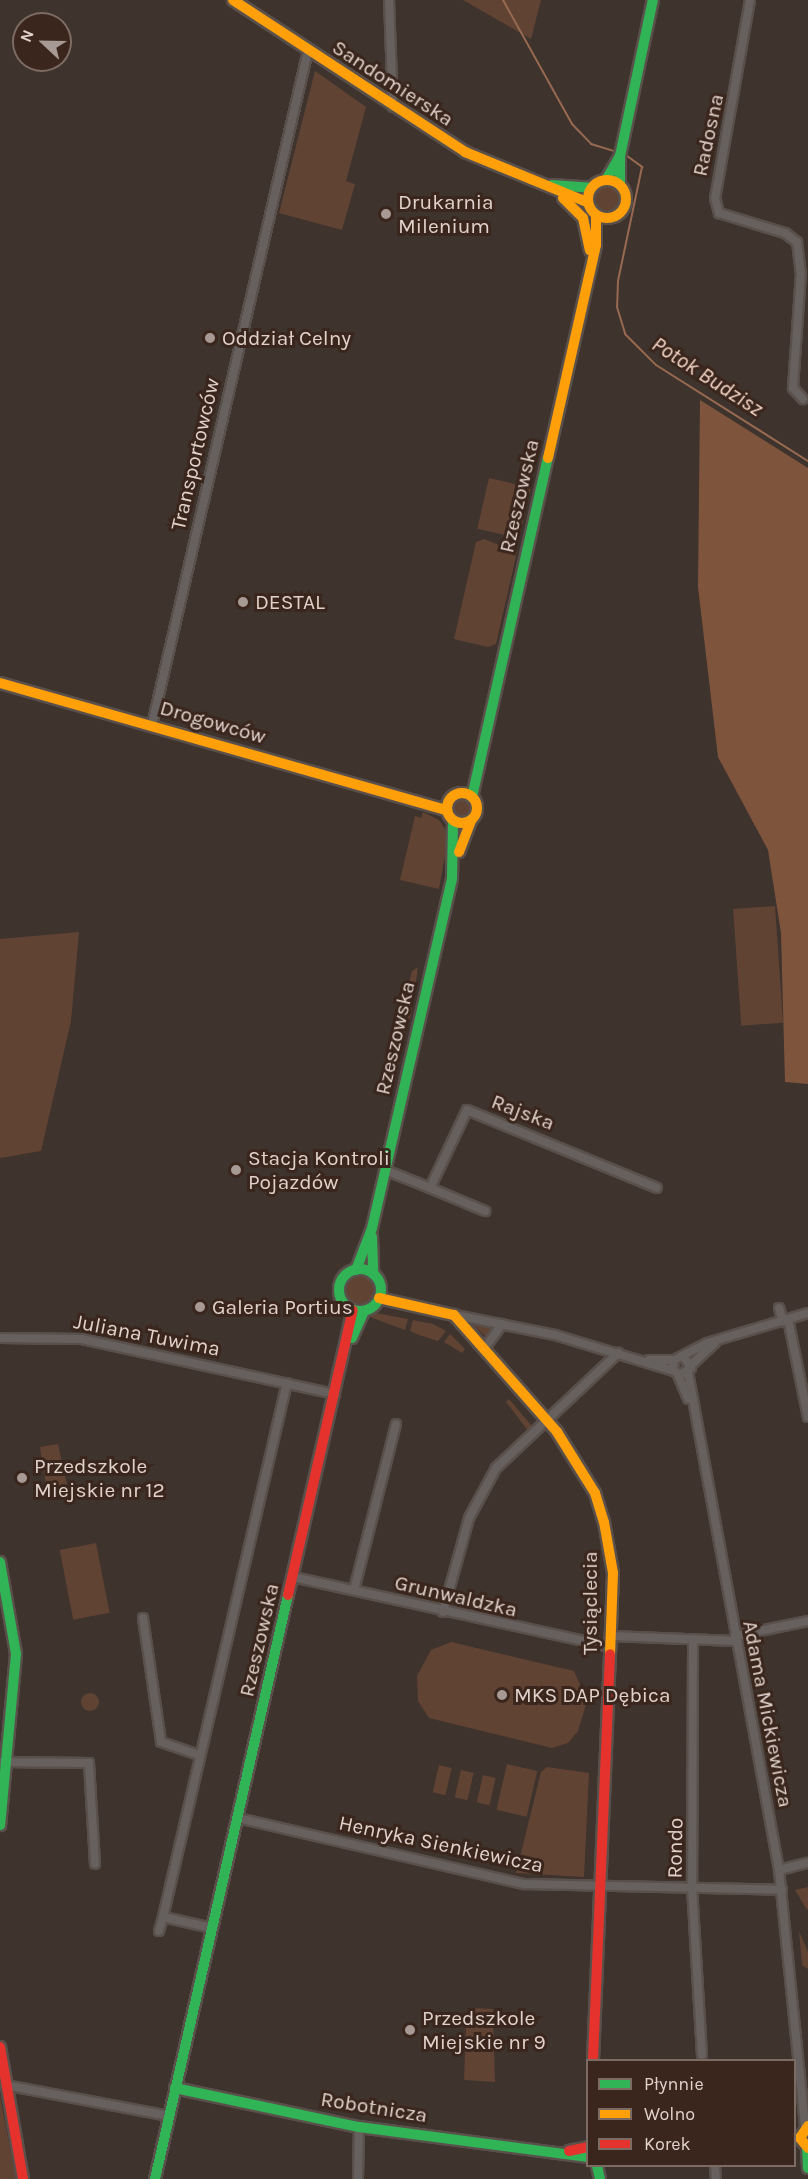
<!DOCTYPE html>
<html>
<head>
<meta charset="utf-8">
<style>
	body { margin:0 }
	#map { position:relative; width:808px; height:2179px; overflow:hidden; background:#3e332d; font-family:Karla,sans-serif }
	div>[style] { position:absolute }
	.green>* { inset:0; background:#614334; transform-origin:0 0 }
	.round { border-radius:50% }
	.forest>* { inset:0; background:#7e543d }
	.stream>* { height:2px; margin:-1px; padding:0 1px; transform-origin:1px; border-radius:1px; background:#976a51 }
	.roads { filter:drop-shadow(2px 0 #5a504b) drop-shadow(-2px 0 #5a504b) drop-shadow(0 2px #5a504b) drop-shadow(0 -2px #5a504b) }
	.street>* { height:8px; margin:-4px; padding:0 4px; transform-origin:4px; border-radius:4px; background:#66615e }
	.fast>* { height:10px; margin:-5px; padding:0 5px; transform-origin:5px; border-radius:5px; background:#30b455 }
	.fast>.ring { margin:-5px; padding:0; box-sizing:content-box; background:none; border:10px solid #30b455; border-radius:50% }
	.slow>* { height:10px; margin:-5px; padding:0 5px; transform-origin:5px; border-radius:5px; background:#ff9f0a }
	.slow>.ring { margin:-5px; padding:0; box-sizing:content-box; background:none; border:10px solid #ff9f0a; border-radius:50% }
	.jam>* { height:10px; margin:-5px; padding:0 5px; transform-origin:5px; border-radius:5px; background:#e5322d }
	.dots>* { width:16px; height:16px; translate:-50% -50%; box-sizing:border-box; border:3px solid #3a261c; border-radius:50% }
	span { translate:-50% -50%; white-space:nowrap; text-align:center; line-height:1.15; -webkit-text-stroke:6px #3a261c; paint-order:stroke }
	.street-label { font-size:21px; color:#e0d2cb }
	.poi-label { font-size:21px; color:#e0d2cb }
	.left { translate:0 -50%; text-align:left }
	.water-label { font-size:22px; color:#f4d5c5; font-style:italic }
	.legend { position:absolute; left:586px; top:2059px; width:210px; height:108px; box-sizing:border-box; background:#3a261c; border:2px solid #7c6b62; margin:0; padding:8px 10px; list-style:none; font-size:18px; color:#e0d2cb }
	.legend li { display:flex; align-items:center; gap:12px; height:30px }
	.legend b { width:30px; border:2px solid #7c6b62 }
	.north { position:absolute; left:12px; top:12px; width:60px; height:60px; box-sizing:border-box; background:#3a261c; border:2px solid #7c6b62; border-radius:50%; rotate:292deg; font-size:16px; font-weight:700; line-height:24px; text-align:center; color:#e0d2cb }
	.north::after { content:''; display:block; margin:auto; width:21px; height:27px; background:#a79a94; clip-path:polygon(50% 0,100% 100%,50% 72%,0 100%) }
</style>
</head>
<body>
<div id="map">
	<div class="green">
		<i style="clip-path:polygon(463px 0,541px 0,531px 39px)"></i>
		<i style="clip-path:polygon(315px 71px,366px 107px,346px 181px,355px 184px,342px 230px,279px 213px)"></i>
		<i class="round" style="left:593px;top:185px;width:28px;height:28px"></i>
		<i style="left:489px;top:478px;width:43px;height:52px;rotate:13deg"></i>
		<i style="clip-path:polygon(484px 539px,517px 552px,496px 644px,488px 647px,454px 639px,476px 542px)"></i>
		<i class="round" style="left:450px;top:796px;width:24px;height:24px"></i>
		<i style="clip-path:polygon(423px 812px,439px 820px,449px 835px,439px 889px,400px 880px,415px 816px,421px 818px)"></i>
		<i style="left:775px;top:906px;width:117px;height:42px;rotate:86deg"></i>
		<i style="clip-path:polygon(79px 932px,71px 1021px,41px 1151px,0 1158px,0 939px)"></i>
		<i style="clip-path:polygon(418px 967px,411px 1015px,404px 1034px,398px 1028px,412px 971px)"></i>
		<i class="round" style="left:345px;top:1275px;width:30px;height:30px"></i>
		<i style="clip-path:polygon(376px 1313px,408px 1319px,405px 1330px,370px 1317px)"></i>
		<i style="clip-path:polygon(413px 1320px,433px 1324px,446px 1331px,438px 1341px,419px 1335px,410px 1331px)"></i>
		<i style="clip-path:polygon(473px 1325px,493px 1327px,493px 1330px,487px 1338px)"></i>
		<i style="clip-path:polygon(450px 1334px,465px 1349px,462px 1353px,444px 1342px)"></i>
		<i style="clip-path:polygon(509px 1399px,532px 1426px,529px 1432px,506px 1402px)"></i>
		<i style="clip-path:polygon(58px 1444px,69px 1494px,48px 1499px,40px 1447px)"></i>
		<i style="left:96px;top:1543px;width:71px;height:37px;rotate:79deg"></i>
		<i style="clip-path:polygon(451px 1642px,574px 1671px,587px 1701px,578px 1731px,568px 1743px,552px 1748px,429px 1718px,418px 1701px,417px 1676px,431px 1650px)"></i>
		<i class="round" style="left:81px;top:1693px;width:18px;height:18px"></i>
		<i style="left:507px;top:1764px;width:31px;height:47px;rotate:13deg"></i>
		<i style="left:439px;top:1765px;width:13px;height:28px;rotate:13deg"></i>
		<i style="clip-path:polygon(547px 1767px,589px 1773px,584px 1877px,516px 1873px,541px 1772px)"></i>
		<i style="left:461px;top:1770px;width:13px;height:28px;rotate:13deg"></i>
		<i style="left:483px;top:1775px;width:13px;height:28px;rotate:13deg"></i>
		<i style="clip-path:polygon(808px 1887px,808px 1908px,807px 1910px,795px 1890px)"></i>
		<i style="clip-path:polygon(799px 1931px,808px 1952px,808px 1969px,802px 1965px)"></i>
		<i style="clip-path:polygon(473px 2008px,493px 2009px,495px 2082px,464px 2080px,466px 2024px,472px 2024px)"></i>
		<i style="clip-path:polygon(0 2094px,2px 2107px,16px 2179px,0 2179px)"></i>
	</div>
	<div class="forest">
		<i style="clip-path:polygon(700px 400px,808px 468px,808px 1084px,785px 1082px,781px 933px,768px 850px,718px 757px,698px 587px)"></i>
	</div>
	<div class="stream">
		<i style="left:503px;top:0;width:142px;rotate:60.9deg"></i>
		<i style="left:572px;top:124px;width:28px;rotate:46deg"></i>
		<i style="left:591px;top:144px;width:27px;rotate:17deg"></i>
		<i style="left:623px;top:153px;width:24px;rotate:36deg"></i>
		<i style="left:642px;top:167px;width:116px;rotate:101.9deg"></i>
		<i style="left:618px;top:281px;width:26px;rotate:92deg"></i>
		<i style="left:617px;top:307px;width:28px;rotate:73deg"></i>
		<i style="left:625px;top:334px;width:44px;rotate:45deg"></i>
		<i style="left:656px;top:365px;width:180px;rotate:32.3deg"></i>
	</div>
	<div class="roads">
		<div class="street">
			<i style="left:389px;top:0;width:107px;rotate:87.9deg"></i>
			<i style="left:750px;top:0;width:201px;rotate:100deg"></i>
			<i style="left:715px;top:198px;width:16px;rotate:75deg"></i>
			<i style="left:719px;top:213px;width:69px;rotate:16.9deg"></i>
			<i style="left:785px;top:233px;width:15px;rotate:37deg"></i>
			<i style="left:797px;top:242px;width:31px;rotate:83deg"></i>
			<i style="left:801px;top:273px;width:115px;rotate:94deg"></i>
			<i style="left:793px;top:388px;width:15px;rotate:48deg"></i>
			<i style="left:152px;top:725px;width:692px;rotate:-76.97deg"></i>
			<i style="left:385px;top:1170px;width:48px;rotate:21.8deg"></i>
			<i style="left:430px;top:1188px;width:86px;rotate:-64.6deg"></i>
			<i style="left:467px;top:1110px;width:205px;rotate:22.3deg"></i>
			<i style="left:430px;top:1188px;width:60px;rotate:22.7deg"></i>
			<i style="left:779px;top:1308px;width:14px;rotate:73deg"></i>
			<i style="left:455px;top:1315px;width:102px;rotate:11.3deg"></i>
			<i style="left:555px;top:1335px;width:124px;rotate:16.8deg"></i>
			<i style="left:788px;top:1319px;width:100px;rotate:78.5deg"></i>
			<i style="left:0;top:1338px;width:82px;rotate:0.7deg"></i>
			<i style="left:82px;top:1339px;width:259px;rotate:12.3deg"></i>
			<i style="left:484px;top:1349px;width:31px;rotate:-54deg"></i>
			<i style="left:684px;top:1357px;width:13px;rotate:58deg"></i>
			<i style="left:691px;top:1368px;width:13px;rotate:148deg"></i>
			<i style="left:680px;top:1375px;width:9px;rotate:-144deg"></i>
			<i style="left:673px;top:1370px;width:10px;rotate:-84deg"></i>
			<i style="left:674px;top:1360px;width:37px;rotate:-27deg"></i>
			<i style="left:707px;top:1343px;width:105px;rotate:-16.5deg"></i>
			<i style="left:649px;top:1360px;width:25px"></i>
			<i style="left:691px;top:1365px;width:33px;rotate:-43deg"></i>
			<i style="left:688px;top:1372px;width:506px;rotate:79.64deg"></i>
			<i style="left:779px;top:1870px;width:258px;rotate:84.2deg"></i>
			<i style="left:678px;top:1375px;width:26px;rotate:67deg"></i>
			<i style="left:293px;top:1577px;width:326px;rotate:12.4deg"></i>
			<i style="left:354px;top:1590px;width:171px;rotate:-75.8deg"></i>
			<i style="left:443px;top:1612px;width:98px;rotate:-74.5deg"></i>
			<i style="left:469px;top:1518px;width:57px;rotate:-61.6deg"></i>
			<i style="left:496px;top:1468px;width:168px;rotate:-43.3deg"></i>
			<i style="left:143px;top:1618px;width:125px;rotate:81.7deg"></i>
			<i style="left:161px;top:1742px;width:40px;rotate:18.9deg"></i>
			<i style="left:611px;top:1636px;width:125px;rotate:2.3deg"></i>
			<i style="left:735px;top:1636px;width:75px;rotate:-11.6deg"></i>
			<i style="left:693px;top:1641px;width:246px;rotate:90.2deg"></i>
			<i style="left:692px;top:1887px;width:168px;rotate:86.6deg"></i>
			<i style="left:0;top:1762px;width:89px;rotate:0.6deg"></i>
			<i style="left:89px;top:1763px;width:101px;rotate:86.6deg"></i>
			<i style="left:238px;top:1818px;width:294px;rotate:13deg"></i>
			<i style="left:525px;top:1884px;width:257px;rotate:1.3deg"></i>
			<i style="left:779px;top:1870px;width:30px;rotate:-14deg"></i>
			<i style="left:212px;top:1928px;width:50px;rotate:-167.3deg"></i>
			<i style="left:163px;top:1917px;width:548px;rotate:-76.93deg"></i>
			<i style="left:159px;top:1931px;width:15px;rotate:-74deg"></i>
			<i style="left:5px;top:2085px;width:167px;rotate:10.7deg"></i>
			<i style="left:715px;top:2166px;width:13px;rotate:86deg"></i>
			<i style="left:358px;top:2179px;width:52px;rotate:-88.9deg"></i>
		</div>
		<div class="fast">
			<i style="left:606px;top:180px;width:28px;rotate:-60deg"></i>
			<i style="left:552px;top:185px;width:39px;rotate:4deg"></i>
			<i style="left:620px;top:185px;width:29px;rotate:-90deg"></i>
			<i style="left:620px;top:156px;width:159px;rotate:-78.1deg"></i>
			<i style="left:472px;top:797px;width:347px;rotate:-77.4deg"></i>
			<i style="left:372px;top:1237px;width:37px;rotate:88deg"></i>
			<i class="ring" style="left:339px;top:1269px;width:32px;height:32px"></i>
			<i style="left:356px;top:1270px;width:45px;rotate:-69.1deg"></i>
			<i style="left:372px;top:1228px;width:359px;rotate:-77.1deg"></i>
			<i style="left:452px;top:878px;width:57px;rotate:-89deg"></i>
			<i style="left:352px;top:1338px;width:30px;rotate:-66deg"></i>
			<i style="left:0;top:1562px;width:93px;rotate:80.1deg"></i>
			<i style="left:16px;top:1654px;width:172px;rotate:95.3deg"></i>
			<i style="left:175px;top:2088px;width:188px;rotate:12deg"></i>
			<i style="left:359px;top:2127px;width:231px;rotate:7.5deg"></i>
			<i style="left:807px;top:2148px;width:20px;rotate:87deg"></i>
			<i style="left:597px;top:2166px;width:13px;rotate:77deg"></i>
			<i style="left:155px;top:2179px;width:599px;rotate:-77.17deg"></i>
		</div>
		<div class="slow">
			<i style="left:233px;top:0;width:277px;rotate:33.2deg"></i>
			<i style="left:465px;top:152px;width:132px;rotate:22.3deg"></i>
			<i class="ring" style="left:588px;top:180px;width:28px;height:28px"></i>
			<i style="left:563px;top:198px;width:28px;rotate:45deg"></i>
			<i style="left:583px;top:218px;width:33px;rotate:78deg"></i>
			<i style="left:548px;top:458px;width:218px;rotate:-77.3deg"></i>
			<i style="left:596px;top:245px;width:29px;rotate:-90deg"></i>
			<i style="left:0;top:683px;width:465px;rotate:15.9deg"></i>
			<i class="ring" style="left:447px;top:793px;width:20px;height:20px"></i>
			<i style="left:459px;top:852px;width:34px;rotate:-69deg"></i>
			<i style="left:379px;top:1298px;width:77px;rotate:12.8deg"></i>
			<i style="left:454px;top:1315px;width:156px;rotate:48.6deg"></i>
			<i style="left:557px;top:1432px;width:72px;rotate:58.1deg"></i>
			<i style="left:595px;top:1493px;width:30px;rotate:73deg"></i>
			<i style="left:604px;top:1522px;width:52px;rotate:80deg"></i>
			<i style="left:613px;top:1573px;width:81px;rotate:92.1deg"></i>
			<i style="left:808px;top:2126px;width:14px;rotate:124deg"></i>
			<i style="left:800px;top:2138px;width:13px;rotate:51deg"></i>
		</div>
		<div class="jam">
			<i style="left:288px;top:1595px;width:292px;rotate:-77.2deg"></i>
			<i style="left:0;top:2047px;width:134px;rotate:80.1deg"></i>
			<i style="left:593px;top:2060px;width:406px;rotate:-87.6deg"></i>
			<i style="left:569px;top:2151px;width:19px;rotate:-12deg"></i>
		</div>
	</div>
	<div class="dots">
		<i style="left:386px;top:214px;background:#a79a94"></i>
		<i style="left:210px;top:338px;background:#a79a94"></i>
		<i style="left:243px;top:602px;background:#a79a94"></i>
		<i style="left:236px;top:1170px;background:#a79a94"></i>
		<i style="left:200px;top:1307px;background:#a79a94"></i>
		<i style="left:22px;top:1478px;background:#a79a94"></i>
		<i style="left:502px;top:1695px;background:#a79a94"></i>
		<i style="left:410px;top:2030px;background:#a79a94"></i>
	</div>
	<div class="street-label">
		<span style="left:393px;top:83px;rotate:33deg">Sandomierska</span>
		<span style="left:708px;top:135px;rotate:-78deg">Radosna</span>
		<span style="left:195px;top:454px;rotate:-77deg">Transportowców</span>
		<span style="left:519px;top:496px;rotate:-77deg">Rzeszowska</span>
		<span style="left:213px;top:722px;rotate:16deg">Drogowców</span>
		<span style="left:395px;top:1038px;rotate:-77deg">Rzeszowska</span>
		<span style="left:523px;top:1112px;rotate:21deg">Rajska</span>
		<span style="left:147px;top:1335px;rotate:11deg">Juliana Tuwima</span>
		<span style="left:456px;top:1596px;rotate:13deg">Grunwaldzka</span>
		<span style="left:590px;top:1603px;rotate:-90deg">Tysiąclecia</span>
		<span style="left:259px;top:1640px;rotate:-77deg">Rzeszowska</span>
		<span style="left:768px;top:1714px;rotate:79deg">Adama Mickiewicza</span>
		<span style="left:441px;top:1844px;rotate:12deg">Henryka Sienkiewicza</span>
		<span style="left:675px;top:1848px;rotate:-89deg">Rondo</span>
		<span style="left:374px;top:2107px;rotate:9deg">Robotnicza</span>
	</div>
	<div class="poi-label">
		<span class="left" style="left:398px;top:214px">Drukarnia<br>Milenium</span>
		<span class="left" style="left:222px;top:338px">Oddział Celny</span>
		<span class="left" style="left:255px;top:602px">DESTAL</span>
		<span class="left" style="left:248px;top:1170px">Stacja Kontroli<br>Pojazdów</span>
		<span class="left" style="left:212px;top:1307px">Galeria Portius</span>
		<span class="left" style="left:34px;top:1478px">Przedszkole<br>Miejskie nr 12</span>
		<span class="left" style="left:514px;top:1695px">MKS DAP Dębica</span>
		<span class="left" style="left:422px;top:2030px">Przedszkole<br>Miejskie nr 9</span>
	</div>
	<div class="water-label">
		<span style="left:707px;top:377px;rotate:33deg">Potok Budzisz</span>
	</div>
	<ul class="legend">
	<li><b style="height:8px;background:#30b455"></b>Płynnie</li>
	<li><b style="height:8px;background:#ff9f0a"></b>Wolno</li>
	<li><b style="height:8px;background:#e5322d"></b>Korek</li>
	</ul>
	<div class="north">N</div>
</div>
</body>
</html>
